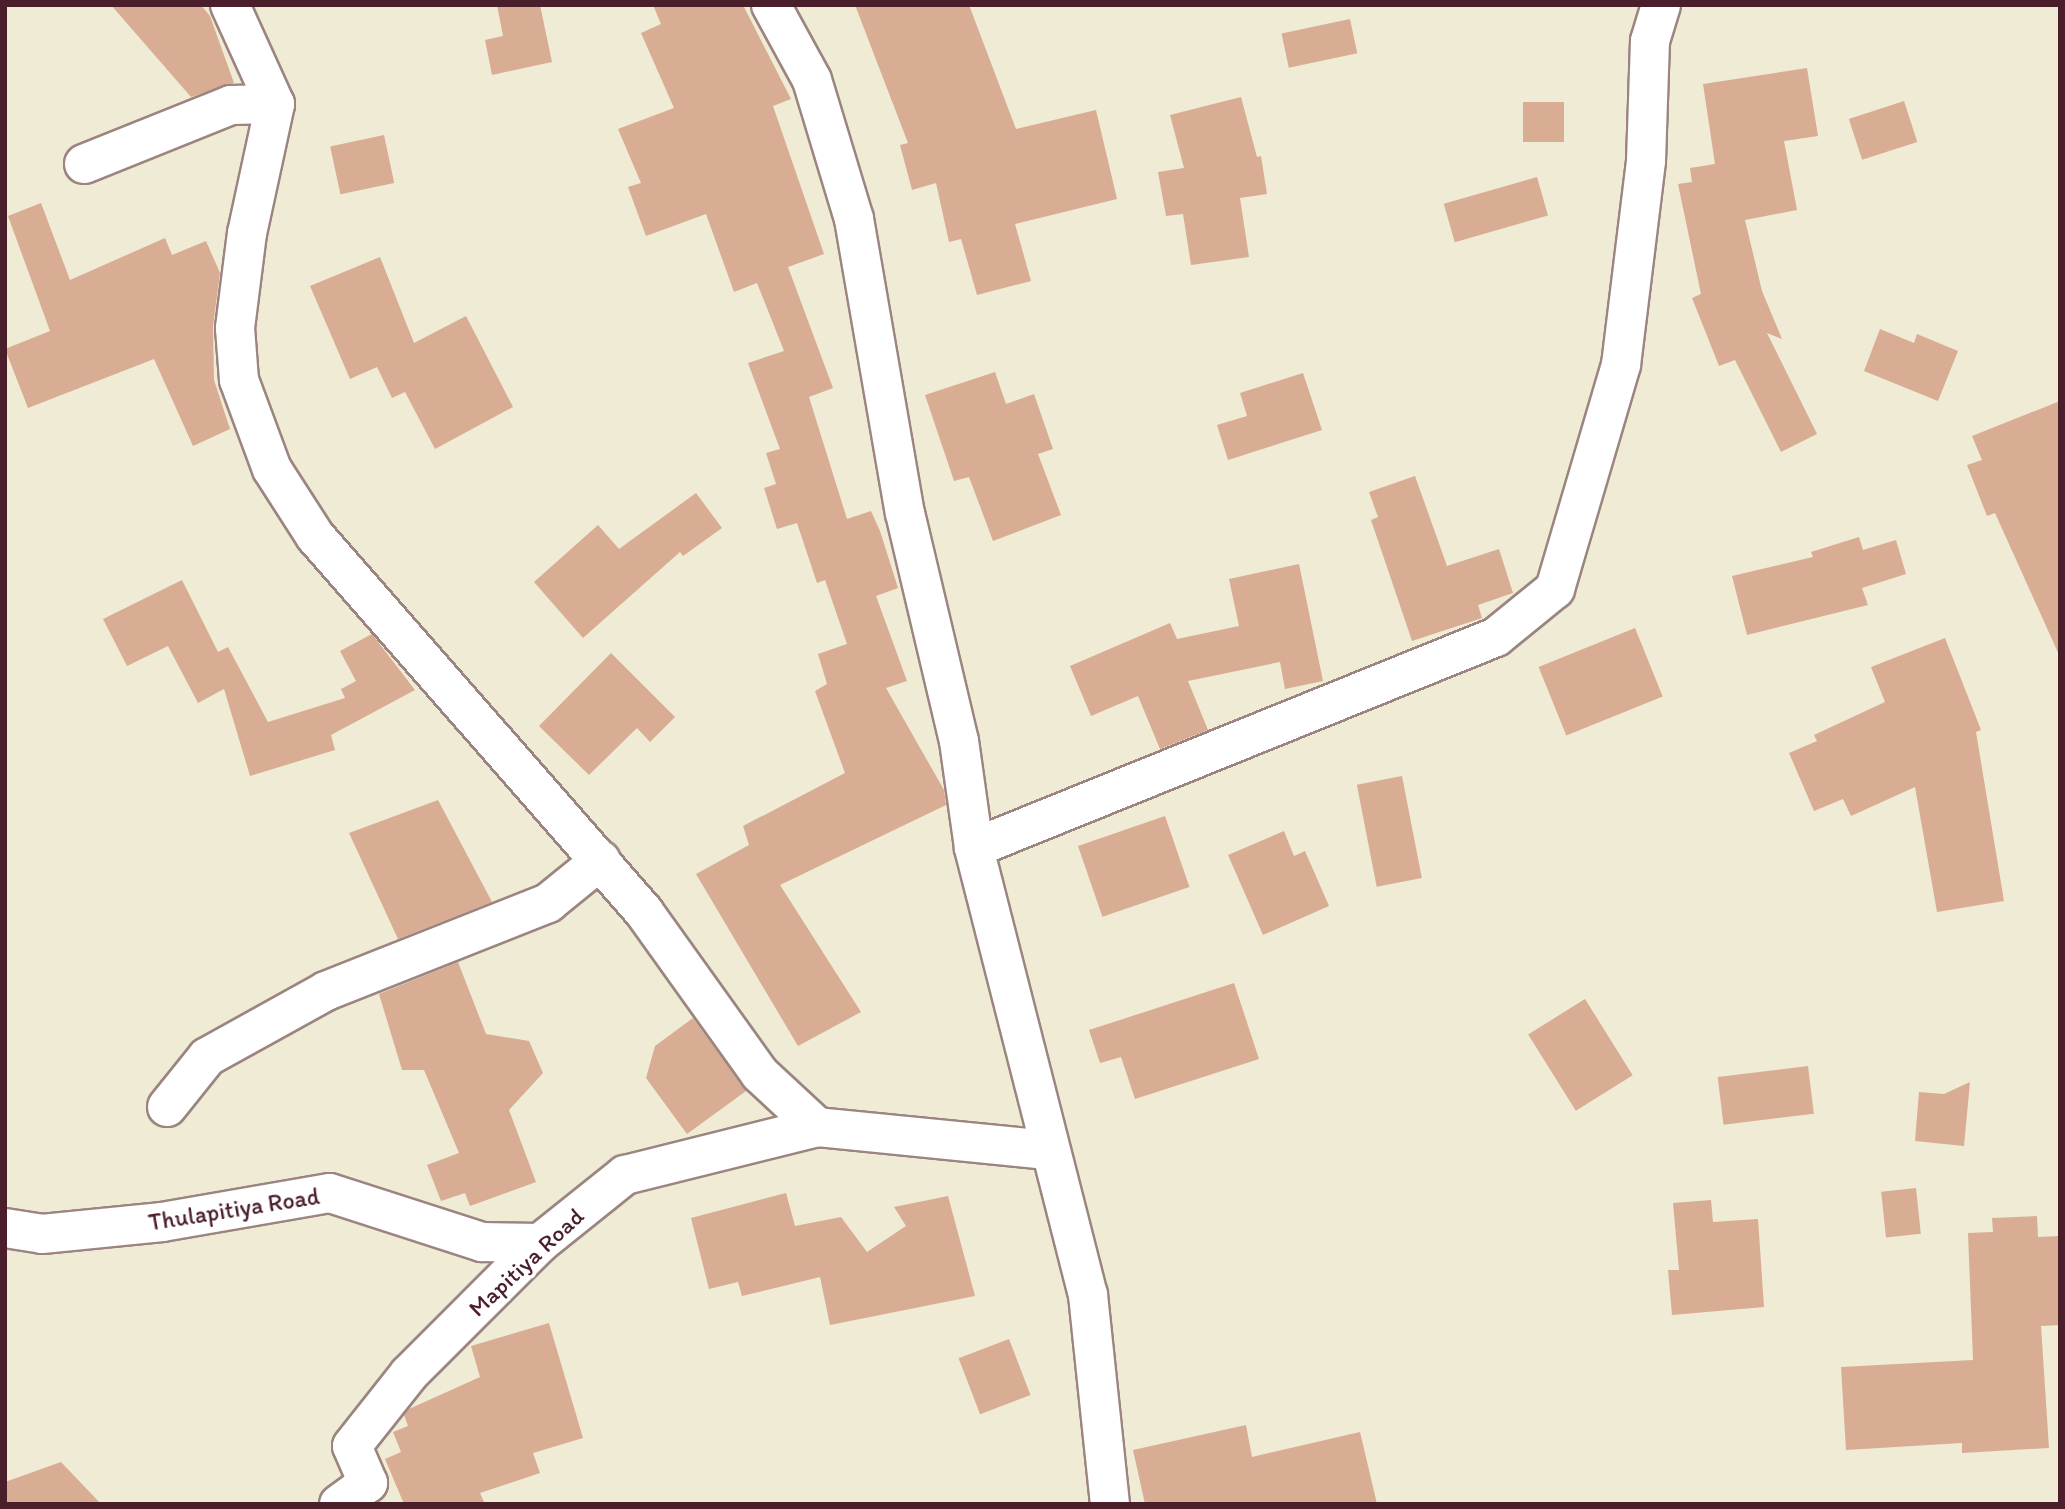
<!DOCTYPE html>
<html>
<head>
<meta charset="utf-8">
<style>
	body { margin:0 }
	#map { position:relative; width:2065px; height:1509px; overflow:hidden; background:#efebd4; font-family:Itim,sans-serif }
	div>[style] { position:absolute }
	.building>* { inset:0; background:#d8ad94; transform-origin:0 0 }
	.roads { filter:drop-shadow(2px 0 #9c8580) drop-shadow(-2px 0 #9c8580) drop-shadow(0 2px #9c8580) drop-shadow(0 -2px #9c8580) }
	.minor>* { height:38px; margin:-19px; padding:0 19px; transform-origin:19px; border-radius:19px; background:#fff }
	span { translate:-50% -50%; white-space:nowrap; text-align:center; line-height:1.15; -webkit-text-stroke:7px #fff; paint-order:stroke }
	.street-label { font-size:24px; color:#4a1f2b }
	.frame { position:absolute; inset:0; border:7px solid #4a1f2b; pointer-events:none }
</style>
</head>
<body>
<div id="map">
	<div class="building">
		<i style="clip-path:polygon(111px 5px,201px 5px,210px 16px,234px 83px,191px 97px)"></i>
		<i style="clip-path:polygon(497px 5px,540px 5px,552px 62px,492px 75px,485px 40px,503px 36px)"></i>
		<i style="clip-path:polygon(653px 5px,743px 5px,791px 99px,773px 106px,824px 254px,788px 267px,833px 388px,809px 397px,847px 519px,871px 511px,880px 531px,898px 588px,876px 596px,907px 681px,886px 688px,944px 790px,946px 805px,780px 885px,861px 1012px,798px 1046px,696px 874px,749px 845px,743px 826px,845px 773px,815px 691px,827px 684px,818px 654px,847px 644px,825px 580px,817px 583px,797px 523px,777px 529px,764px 488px,776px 484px,766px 453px,780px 449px,748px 363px,784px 351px,757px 283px,734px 292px,706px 214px,646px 236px,628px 187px,641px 183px,618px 129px,674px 108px,641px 33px,661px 24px)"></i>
		<i style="clip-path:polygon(855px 5px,969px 5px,1016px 129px,1096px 110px,1117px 199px,1015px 224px,1031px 281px,977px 295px,961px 239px,949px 242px,936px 183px,912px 190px,900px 145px,908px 143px)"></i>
		<i style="left:1350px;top:19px;width:35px;height:70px;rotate:78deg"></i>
		<i style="clip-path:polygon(1807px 68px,1818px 136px,1784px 141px,1797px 210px,1745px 220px,1762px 291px,1782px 339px,1767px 333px,1817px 434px,1781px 452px,1735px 360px,1719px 366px,1692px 298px,1701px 294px,1678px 184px,1692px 182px,1690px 168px,1715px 164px,1703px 84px)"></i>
		<i style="clip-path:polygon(1241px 97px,1257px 157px,1261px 156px,1267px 194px,1240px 198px,1249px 257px,1191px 265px,1183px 214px,1166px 216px,1158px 172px,1184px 168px,1170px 115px)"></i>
		<i style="left:1904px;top:101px;width:43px;height:58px;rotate:72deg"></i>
		<i style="left:1523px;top:102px;width:41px;height:40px"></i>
		<i style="left:384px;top:135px;width:49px;height:55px;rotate:78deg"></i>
		<i style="left:1537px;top:177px;width:40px;height:97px;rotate:74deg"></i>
		<i style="clip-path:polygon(41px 203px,70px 280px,165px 238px,172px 255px,206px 241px,220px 273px,213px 326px,214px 380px,230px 429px,193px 446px,154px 359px,28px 408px,5px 349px,50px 331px,8px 216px)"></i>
		<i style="clip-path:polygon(380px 257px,414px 343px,466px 316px,513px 407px,435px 449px,405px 392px,392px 398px,377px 367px,350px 379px,310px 286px)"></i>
		<i style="clip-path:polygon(1880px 329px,1914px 343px,1917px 334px,1958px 351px,1938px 401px,1864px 371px)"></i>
		<i style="clip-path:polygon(995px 372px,1006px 404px,1034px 394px,1053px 449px,1038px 454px,1061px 515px,993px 541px,969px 477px,954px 481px,925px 395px)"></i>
		<i style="clip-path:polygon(1303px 373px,1322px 430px,1228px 460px,1217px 425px,1247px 416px,1240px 393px)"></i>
		<i style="clip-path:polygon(2060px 401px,2060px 657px,1995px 513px,1987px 516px,1967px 465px,1982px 460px,1972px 436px)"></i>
		<i style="clip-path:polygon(1415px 476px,1447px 566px,1499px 549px,1513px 593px,1478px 605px,1482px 618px,1412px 641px,1371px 520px,1378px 517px,1369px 492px)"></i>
		<i style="clip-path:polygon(696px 493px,722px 528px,683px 556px,680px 552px,583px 638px,534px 582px,598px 525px,619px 549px)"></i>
		<i style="clip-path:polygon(1859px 537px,1863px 550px,1896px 540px,1906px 574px,1862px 588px,1868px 605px,1747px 635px,1732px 576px,1813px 557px,1811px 552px)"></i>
		<i style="clip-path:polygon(1299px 564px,1323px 681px,1285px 689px,1280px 662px,1188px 681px,1208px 730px,1160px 749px,1138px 696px,1091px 716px,1070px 666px,1170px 623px,1177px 639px,1239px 626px,1229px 579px)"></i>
		<i style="clip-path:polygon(182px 580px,218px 652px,228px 647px,268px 722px,345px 698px,341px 689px,356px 681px,340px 651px,372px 634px,415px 690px,331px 735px,335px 750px,250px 776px,224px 689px,198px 703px,168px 646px,127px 666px,103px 619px)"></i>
		<i style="left:1635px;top:628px;width:74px;height:104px;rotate:68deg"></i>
		<i style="clip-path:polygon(1945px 638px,1981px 730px,1976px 732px,2004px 901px,1937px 912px,1915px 787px,1851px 816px,1843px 799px,1814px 811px,1789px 753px,1817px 741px,1814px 735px,1885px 702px,1871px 667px)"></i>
		<i style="clip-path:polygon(611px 653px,675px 717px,650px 742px,637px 728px,589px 775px,539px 726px)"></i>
		<i style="left:1402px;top:776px;width:104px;height:46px;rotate:79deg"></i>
		<i style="clip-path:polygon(438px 800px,492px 902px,398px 939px,349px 833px)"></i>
		<i style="left:1165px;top:816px;width:75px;height:92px;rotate:71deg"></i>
		<i style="clip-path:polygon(1284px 831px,1294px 856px,1305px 851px,1329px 906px,1263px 935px,1228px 855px)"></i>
		<i style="clip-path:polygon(458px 962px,486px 1034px,529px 1041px,543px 1073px,509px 1110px,536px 1182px,470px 1206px,465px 1193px,441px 1201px,427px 1165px,459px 1153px,424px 1070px,402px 1070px,379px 994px)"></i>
		<i style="clip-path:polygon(1234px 983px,1259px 1059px,1135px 1099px,1121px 1057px,1100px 1063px,1089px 1030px)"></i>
		<i style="left:1585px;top:999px;width:90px;height:67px;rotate:58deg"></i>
		<i style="clip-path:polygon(693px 1018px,746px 1091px,687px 1134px,646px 1078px,655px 1046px)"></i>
		<i style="left:1808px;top:1066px;width:48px;height:91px;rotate:83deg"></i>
		<i style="clip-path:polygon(1970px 1082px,1964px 1146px,1915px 1141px,1919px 1092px,1944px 1094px)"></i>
		<i style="left:1916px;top:1188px;width:46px;height:35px;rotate:84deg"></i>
		<i style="clip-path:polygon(786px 1193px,795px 1226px,841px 1217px,867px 1252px,906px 1226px,894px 1207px,948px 1196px,975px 1296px,830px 1325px,820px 1277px,742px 1296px,738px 1282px,709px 1289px,691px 1218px)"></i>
		<i style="clip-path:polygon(1711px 1200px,1713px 1222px,1758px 1219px,1764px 1307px,1672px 1315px,1668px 1270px,1679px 1270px,1673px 1203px)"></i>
		<i style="clip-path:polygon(2037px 1216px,2038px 1237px,2060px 1236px,2060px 1325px,2041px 1326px,2049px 1448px,1962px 1453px,1962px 1443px,1846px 1450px,1841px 1367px,1973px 1360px,1968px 1233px,1993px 1232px,1992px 1218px)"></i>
		<i style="clip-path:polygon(549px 1323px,583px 1438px,533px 1453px,540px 1473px,480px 1493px,485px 1504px,404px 1504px,385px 1459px,401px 1452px,393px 1432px,408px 1426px,404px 1415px,409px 1409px,480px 1377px,471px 1346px)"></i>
		<i style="left:1009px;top:1339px;width:60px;height:54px;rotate:69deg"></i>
		<i style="clip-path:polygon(1246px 1425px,1252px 1457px,1360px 1432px,1377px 1504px,1145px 1504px,1133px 1450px)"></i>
		<i style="clip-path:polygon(61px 1462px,101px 1504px,5px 1504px,5px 1482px)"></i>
	</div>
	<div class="roads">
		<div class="minor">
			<i style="left:230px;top:5px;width:109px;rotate:65.6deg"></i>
			<i style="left:275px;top:104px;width:132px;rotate:102.2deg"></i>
			<i style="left:247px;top:233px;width:96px;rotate:97.2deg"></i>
			<i style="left:235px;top:328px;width:52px;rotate:85.6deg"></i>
			<i style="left:239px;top:380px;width:95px;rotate:69.7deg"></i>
			<i style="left:272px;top:469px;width:80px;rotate:57.3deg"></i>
			<i style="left:315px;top:536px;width:500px;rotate:48.8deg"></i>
			<i style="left:644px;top:912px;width:199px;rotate:54.4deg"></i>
			<i style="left:760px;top:1074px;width:78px;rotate:42.9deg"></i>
			<i style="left:817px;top:1127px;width:233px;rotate:5.7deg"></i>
			<i style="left:771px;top:5px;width:85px;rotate:61.3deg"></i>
			<i style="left:812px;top:80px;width:145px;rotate:73.2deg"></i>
			<i style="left:854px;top:219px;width:298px;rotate:80.2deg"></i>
			<i style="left:905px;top:513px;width:234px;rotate:76.7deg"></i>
			<i style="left:959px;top:741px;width:108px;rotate:82deg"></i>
			<i style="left:974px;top:848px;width:461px;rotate:75.7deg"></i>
			<i style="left:1088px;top:1295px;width:210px;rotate:84deg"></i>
			<i style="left:84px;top:164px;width:158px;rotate:-21.9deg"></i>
			<i style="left:231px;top:105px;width:44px;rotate:-1.3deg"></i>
			<i style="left:974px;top:848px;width:563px;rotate:-22.01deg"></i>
			<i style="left:1496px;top:637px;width:76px;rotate:-39.1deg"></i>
			<i style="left:1555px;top:589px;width:234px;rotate:-73.6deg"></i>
			<i style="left:1621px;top:365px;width:206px;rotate:-83deg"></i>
			<i style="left:1646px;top:161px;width:120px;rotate:-88.1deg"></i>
			<i style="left:1650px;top:41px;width:38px;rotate:-73deg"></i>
			<i style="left:167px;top:1107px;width:64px;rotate:-51.3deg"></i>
			<i style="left:207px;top:1057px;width:136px;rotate:-29deg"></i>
			<i style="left:326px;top:991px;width:239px;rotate:-21.6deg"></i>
			<i style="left:548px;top:903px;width:68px;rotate:-39.1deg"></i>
			<i style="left:5px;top:1228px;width:37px;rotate:9deg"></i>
			<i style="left:42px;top:1234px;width:121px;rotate:-5.7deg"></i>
			<i style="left:162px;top:1222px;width:170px;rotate:-9.8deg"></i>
			<i style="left:330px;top:1193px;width:160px;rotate:17.9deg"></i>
			<i style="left:482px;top:1242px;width:58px;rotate:1deg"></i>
			<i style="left:339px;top:1504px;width:36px;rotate:-36deg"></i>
			<i style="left:368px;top:1483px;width:40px;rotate:-113.4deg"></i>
			<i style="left:352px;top:1446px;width:92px;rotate:-51.6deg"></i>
			<i style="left:409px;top:1374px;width:185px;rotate:-45deg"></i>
			<i style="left:540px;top:1243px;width:109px;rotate:-38.7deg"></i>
			<i style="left:625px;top:1175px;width:198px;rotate:-14deg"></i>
		</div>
	</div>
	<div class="street-label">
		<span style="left:234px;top:1209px;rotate:-9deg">Thulapitiya Road</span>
		<span style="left:526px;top:1262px;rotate:-43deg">Mapitiya Road</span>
	</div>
	<div class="frame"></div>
</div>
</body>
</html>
